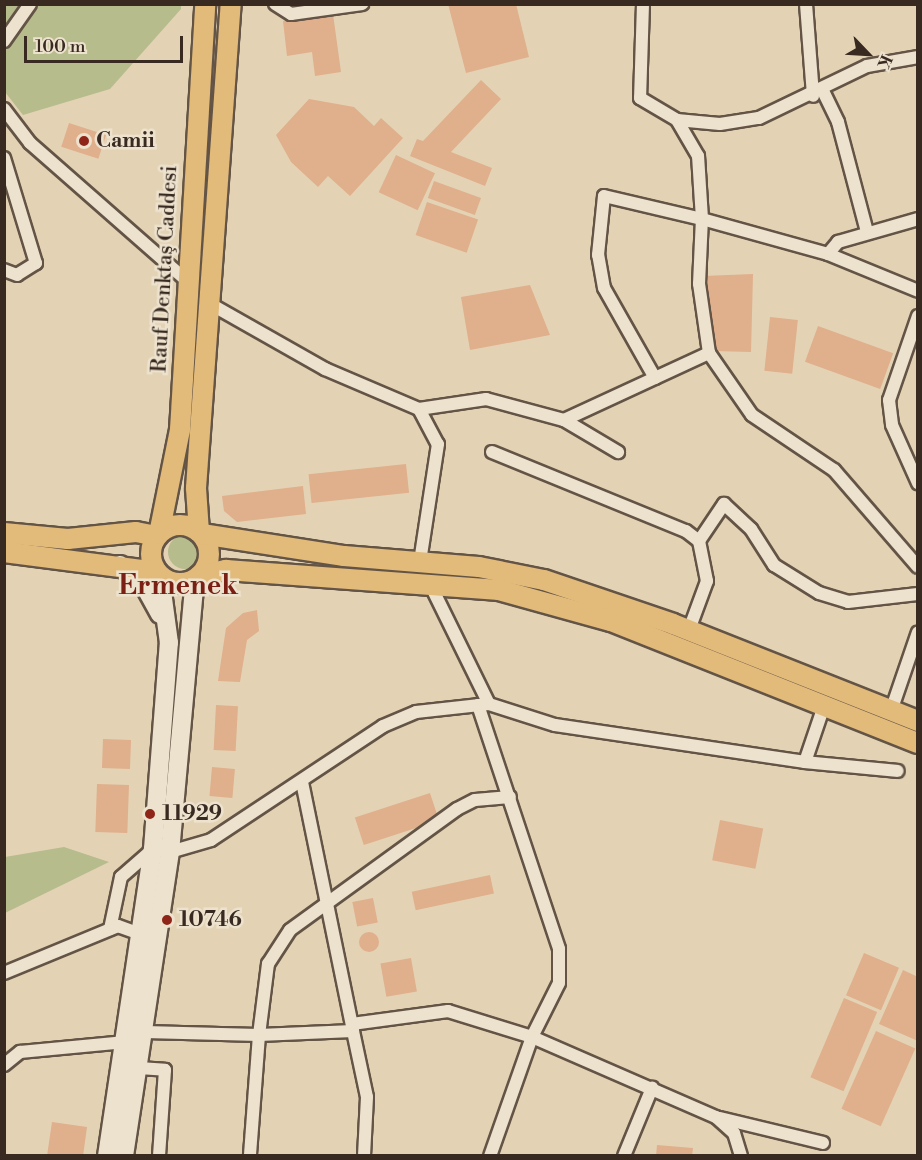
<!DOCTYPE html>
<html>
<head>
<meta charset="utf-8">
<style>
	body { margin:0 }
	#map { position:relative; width:922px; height:1160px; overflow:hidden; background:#e3d3b4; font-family:"Libre Bodoni",serif }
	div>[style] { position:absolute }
	.green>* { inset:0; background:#b6bc8b }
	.round { border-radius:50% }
	.building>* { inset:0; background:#e0af8c; transform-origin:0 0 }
	.roads { filter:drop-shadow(2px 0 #635446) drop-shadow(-2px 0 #635446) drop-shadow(0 2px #635446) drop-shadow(0 -2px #635446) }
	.street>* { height:12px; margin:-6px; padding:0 6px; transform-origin:6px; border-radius:6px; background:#ede2ce }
	.secondary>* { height:18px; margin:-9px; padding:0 9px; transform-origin:9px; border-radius:9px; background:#ede2ce }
	.primary>* { height:20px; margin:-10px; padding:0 10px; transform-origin:10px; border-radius:10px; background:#e2ba7a }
	.primary>.ring { margin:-10px; padding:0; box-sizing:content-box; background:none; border:20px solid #e2ba7a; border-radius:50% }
	.dots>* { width:16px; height:16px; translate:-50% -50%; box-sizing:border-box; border:3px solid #ede2ce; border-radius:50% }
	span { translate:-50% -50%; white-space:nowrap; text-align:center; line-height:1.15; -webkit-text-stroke:5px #ede2ce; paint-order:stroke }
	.poi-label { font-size:21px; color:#382a21; font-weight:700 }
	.left { translate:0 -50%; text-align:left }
	.street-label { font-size:21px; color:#382a21 }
	.district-label { font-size:27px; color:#7a1f14; font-weight:700 }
	.frame { position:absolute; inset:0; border:6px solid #382a21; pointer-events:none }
	.north { position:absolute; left:838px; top:24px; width:60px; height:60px; -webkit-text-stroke:4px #ede2ce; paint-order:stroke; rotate:115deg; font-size:16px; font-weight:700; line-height:24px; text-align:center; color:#382a21 }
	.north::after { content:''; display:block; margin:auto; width:21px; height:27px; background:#382a21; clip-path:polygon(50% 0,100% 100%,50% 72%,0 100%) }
	.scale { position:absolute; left:24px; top:36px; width:159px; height:27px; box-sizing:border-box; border:3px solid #382a21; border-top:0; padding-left:8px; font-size:18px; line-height:21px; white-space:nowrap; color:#382a21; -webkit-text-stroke:4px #ede2ce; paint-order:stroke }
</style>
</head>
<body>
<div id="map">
	<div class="green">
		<i style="clip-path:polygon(5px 5px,181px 5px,181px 9px,110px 89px,23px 115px,5px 92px)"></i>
		<i class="round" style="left:168px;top:535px;width:34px;height:34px"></i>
		<i style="clip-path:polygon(64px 847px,109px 862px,5px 913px,5px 857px)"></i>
	</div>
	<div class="building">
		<i style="clip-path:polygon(448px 4px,516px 4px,529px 57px,466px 73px)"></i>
		<i style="clip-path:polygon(333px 14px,341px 72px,315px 76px,312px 52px,287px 56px,283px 21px)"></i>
		<i style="clip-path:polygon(481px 80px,501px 99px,451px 152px,492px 168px,485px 186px,410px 156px,417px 139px,423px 141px)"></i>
		<i style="clip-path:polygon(309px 99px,354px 107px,374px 126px,381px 118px,403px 138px,350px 196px,328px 176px,318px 187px,291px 162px,276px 135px)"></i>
		<i style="left:69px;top:123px;width:39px;height:25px;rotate:18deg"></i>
		<i style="left:396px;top:155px;width:43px;height:41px;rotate:25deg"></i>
		<i style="left:434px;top:181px;width:50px;height:18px;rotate:20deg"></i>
		<i style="left:427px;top:202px;width:54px;height:35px;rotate:19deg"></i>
		<i style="clip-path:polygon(753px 274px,751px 352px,714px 351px,703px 276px)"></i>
		<i style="clip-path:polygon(530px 285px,550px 335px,470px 350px,461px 297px)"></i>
		<i style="left:770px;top:317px;width:28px;height:54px;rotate:6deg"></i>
		<i style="left:818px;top:326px;width:80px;height:38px;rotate:20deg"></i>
		<i style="left:406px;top:464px;width:29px;height:98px;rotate:84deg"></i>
		<i style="clip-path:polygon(303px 486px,306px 514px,237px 522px,224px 511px,222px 496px)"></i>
		<i style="clip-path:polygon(257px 610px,259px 631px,247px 640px,240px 682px,218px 681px,226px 628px,243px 613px)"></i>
		<i style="left:216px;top:705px;width:22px;height:45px;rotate:3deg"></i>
		<i style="left:103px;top:739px;width:28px;height:29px;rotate:2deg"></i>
		<i style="left:212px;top:767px;width:23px;height:29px;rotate:5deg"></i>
		<i style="left:97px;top:784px;width:32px;height:48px;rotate:2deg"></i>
		<i style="left:430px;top:793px;width:29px;height:79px;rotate:72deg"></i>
		<i style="left:720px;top:820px;width:44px;height:41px;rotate:11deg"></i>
		<i style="left:490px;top:875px;width:19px;height:80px;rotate:78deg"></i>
		<i style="left:373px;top:898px;width:25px;height:21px;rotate:79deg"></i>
		<i class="round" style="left:359px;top:932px;width:20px;height:20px"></i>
		<i style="left:864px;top:953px;width:38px;height:46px;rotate:23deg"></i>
		<i style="left:411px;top:958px;width:34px;height:31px;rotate:80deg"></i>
		<i style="clip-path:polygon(903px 970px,918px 977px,918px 1041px,879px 1024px)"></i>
		<i style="left:844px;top:998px;width:36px;height:86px;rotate:23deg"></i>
		<i style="left:876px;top:1031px;width:43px;height:85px;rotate:24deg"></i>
		<i style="clip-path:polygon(52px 1122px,87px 1127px,83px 1156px,47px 1156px)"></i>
		<i style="clip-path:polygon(657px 1145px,693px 1148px,692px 1156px,656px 1156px)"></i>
	</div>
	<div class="roads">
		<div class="street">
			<i style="left:275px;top:4px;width:19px;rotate:32deg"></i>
			<i style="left:291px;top:14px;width:72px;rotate:-8deg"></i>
			<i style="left:643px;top:4px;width:94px;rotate:91.8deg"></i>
			<i style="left:640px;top:98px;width:43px;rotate:30.7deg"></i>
			<i style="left:677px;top:120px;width:43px;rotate:5.3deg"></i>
			<i style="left:720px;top:124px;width:39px;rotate:-9deg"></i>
			<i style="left:759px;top:118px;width:120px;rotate:-25.7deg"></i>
			<i style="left:867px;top:66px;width:52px;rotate:-10deg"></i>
			<i style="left:806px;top:4px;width:92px;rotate:85.6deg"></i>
			<i style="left:4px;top:41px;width:45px;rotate:-54.9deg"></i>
			<i style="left:823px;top:91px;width:34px;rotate:64deg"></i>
			<i style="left:838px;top:122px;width:114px;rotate:75.2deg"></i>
			<i style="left:4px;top:109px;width:43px;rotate:52.6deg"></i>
			<i style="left:30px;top:143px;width:210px;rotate:41.3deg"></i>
			<i style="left:4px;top:158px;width:110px;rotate:73.1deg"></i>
			<i style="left:36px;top:263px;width:22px;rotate:148deg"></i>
			<i style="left:17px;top:275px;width:14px;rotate:-159deg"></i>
			<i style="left:828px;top:254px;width:16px;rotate:-50deg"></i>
			<i style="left:838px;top:242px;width:83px;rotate:-16deg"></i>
			<i style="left:212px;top:305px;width:130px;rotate:29.5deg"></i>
			<i style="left:325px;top:369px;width:102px;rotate:23.1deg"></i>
			<i style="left:419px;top:409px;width:40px;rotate:62deg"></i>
			<i style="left:438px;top:444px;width:118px;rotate:98.7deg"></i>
			<i style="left:918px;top:316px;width:89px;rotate:109deg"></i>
			<i style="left:889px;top:400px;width:25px;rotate:83deg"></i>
			<i style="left:892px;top:425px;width:64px;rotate:65.9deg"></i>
			<i style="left:709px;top:353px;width:75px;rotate:55.3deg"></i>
			<i style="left:752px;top:415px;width:99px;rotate:33.9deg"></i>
			<i style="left:834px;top:470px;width:128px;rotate:49.1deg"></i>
			<i style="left:655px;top:378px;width:103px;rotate:-119.5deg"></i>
			<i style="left:604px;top:288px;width:34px;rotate:-100deg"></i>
			<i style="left:598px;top:255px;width:59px;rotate:-84.2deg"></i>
			<i style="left:604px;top:196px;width:101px;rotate:13.2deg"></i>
			<i style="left:702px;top:219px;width:63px;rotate:-93.6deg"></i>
			<i style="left:698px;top:156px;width:42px;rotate:-120.3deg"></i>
			<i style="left:419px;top:409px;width:68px;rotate:-8.5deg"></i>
			<i style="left:486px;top:399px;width:81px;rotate:15.1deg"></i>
			<i style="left:564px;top:420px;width:160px;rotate:-24.8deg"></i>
			<i style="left:709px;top:353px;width:70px;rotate:-98.2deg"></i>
			<i style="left:699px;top:284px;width:65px;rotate:-87.4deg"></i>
			<i style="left:702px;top:219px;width:131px;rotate:15.5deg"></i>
			<i style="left:828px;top:254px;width:97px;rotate:22.3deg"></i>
			<i style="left:564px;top:420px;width:63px;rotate:30.7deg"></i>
			<i style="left:492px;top:452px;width:209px;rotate:22.2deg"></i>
			<i style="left:686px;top:531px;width:16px;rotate:38deg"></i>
			<i style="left:699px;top:541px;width:41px;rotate:78.7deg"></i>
			<i style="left:707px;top:581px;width:52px;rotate:110.2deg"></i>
			<i style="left:699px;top:541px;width:45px;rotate:-56deg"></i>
			<i style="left:724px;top:504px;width:37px;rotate:43deg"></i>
			<i style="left:751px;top:529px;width:43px;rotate:57.4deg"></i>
			<i style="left:774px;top:565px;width:53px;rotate:31.9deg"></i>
			<i style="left:819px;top:593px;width:30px;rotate:17deg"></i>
			<i style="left:848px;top:602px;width:70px;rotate:-6.5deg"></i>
			<i style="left:429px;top:582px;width:136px;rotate:63.8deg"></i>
			<i style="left:478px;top:705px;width:257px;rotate:71.6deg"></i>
			<i style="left:559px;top:949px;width:34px;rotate:90deg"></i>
			<i style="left:559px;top:983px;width:60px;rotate:116.6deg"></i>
			<i style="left:532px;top:1037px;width:201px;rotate:23.5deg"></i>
			<i style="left:716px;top:1117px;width:24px;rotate:42deg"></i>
			<i style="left:734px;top:1133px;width:24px;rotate:73deg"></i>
			<i style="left:891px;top:711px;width:83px;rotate:-71.1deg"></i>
			<i style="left:805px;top:762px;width:93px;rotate:5.5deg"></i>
			<i style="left:302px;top:782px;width:253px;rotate:78.4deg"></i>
			<i style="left:170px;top:852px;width:43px;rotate:-16.3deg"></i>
			<i style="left:211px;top:840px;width:206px;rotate:-33.5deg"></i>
			<i style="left:383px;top:726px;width:36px;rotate:-23deg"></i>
			<i style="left:416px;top:712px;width:73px;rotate:-6.3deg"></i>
			<i style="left:489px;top:704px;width:69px;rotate:17.7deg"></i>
			<i style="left:555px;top:725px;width:253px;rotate:8.4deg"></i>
			<i style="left:805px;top:762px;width:59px;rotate:-71.3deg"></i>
			<i style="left:110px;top:929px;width:53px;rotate:-78.1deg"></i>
			<i style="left:121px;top:877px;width:43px;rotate:-41.2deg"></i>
			<i style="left:4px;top:973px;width:123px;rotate:-22.4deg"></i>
			<i style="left:118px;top:926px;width:27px;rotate:20deg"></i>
			<i style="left:352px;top:1024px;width:97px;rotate:-7.7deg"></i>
			<i style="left:448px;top:1011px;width:88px;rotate:17.2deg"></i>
			<i style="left:532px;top:1037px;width:126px;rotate:109.4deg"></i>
			<i style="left:145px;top:1032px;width:114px;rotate:1.5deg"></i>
			<i style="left:259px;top:1035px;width:121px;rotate:94.3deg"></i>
			<i style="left:4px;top:1065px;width:21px;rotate:-39deg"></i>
			<i style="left:20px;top:1052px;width:106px;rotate:-5.4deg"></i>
			<i style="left:139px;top:1068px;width:26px;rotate:4deg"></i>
			<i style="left:165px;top:1070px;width:86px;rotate:94deg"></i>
			<i style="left:720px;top:1118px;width:106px;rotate:13.6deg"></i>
			<i style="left:364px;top:1156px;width:59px;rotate:-87.1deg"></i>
			<i style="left:367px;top:1097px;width:67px;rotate:-102deg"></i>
			<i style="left:353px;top:1031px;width:94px;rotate:177.6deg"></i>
			<i style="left:259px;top:1035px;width:72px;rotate:-82.8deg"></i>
			<i style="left:268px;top:964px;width:40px;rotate:-57.1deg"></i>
			<i style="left:290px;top:930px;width:206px;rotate:-35.9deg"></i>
			<i style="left:457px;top:809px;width:20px;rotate:-27deg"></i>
			<i style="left:475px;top:800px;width:35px;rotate:-5deg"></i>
			<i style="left:624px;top:1156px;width:74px;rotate:-67.6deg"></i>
		</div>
		<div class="secondary">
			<i style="left:120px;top:565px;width:33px;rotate:41deg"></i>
			<i style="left:145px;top:587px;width:31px;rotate:61deg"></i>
			<i style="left:107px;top:1156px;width:310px;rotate:-81.5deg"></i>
			<i style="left:153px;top:849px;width:207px;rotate:-85.6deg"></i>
			<i style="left:169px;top:643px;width:68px;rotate:-97.7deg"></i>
			<i style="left:124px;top:1156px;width:307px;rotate:-81.4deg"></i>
			<i style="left:170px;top:852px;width:274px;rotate:-84.8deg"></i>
		</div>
		<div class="primary">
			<i class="ring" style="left:151px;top:525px;width:38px;height:38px"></i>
			<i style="left:199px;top:532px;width:44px;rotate:-93.9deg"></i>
			<i style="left:196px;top:488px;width:485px;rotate:-85.9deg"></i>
			<i style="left:4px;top:533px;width:64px;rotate:5.4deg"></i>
			<i style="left:68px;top:539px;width:68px;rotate:-5.9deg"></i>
			<i style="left:136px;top:532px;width:21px;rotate:11deg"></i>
			<i style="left:159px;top:534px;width:106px;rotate:-78.6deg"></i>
			<i style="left:180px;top:430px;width:427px;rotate:-86.6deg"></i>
			<i style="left:202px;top:534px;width:144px;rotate:8.8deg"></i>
			<i style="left:344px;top:556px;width:135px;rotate:4.7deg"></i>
			<i style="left:479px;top:567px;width:66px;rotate:11.3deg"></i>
			<i style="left:544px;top:580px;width:136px;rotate:18.8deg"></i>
			<i style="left:673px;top:624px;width:264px;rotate:21.6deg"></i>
			<i style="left:4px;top:552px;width:154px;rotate:7.4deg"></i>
			<i style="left:199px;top:576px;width:28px;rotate:-13deg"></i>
			<i style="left:226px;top:570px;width:274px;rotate:4.2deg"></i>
			<i style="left:499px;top:590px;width:116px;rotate:15.5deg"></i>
			<i style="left:611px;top:621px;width:330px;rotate:21.7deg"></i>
		</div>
	</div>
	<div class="dots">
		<i style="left:84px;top:141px;background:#8f2418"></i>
		<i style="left:150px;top:814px;background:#8f2418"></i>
		<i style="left:167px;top:920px;background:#8f2418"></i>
	</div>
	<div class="poi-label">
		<span class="left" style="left:96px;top:141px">Camii</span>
		<span class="left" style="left:162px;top:814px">11929</span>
		<span class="left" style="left:179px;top:920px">10746</span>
	</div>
	<div class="street-label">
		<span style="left:165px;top:269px;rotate:-87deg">Rauf Denktaş Caddesi</span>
	</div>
	<div class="district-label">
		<span style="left:178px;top:587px">Ermenek</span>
	</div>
	<div class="frame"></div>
	<div class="north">K</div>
	<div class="scale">100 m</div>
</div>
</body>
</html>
